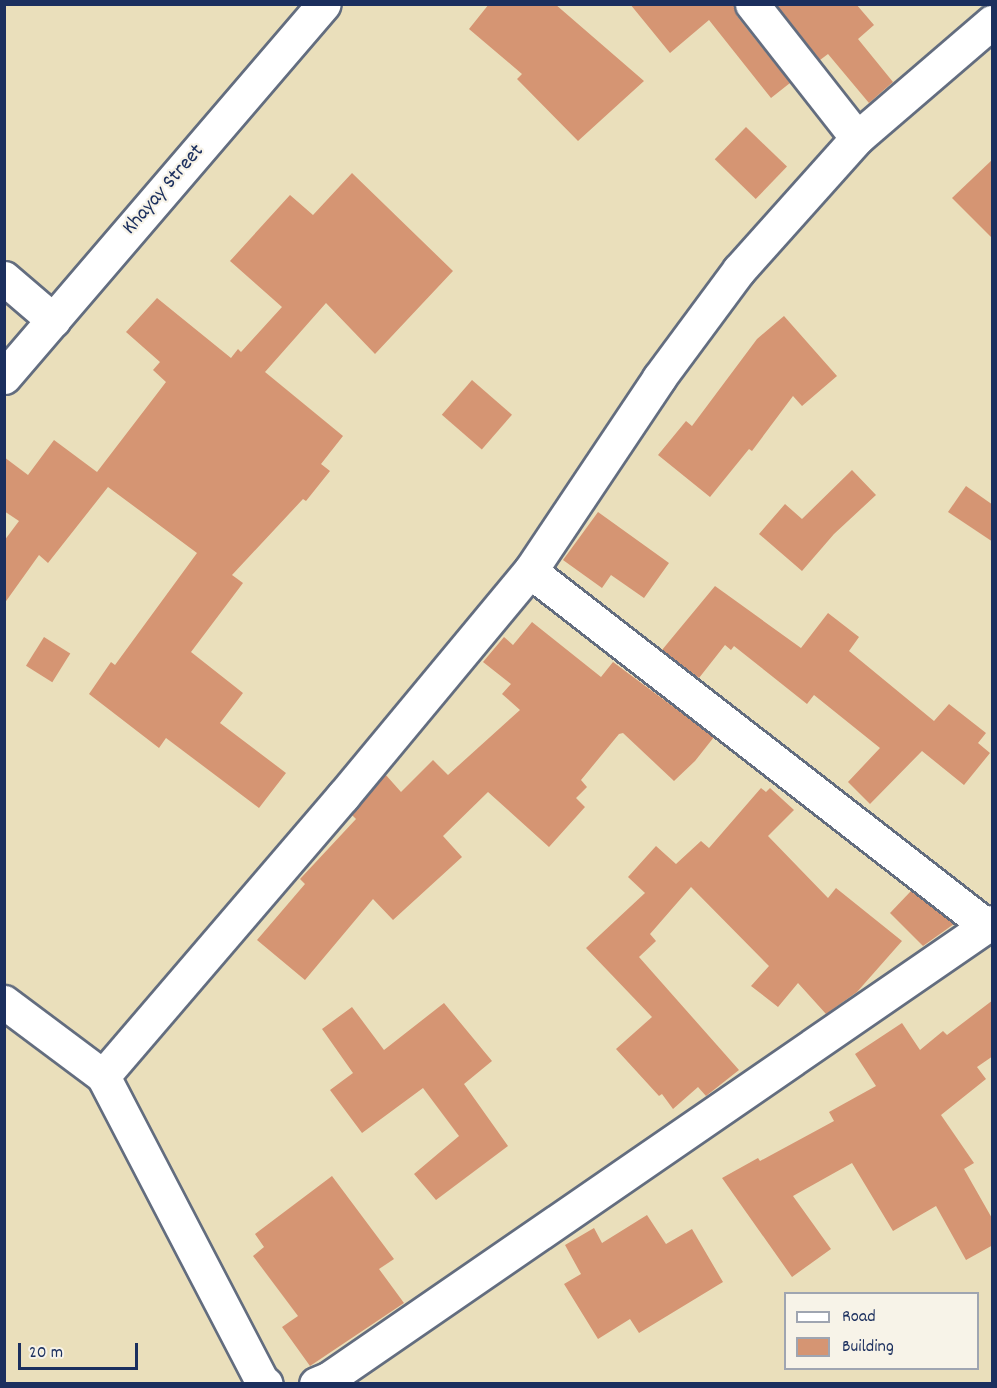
<!DOCTYPE html>
<html>
<head>
<meta charset="utf-8">
<style>
	body { margin:0 }
	#map { position:relative; width:997px; height:1388px; overflow:hidden; background:#eadfbb; font-family:Dekko,sans-serif }
	div>[style] { position:absolute }
	.building>* { inset:0; background:#d59573; transform-origin:0 0 }
	.roads { filter:drop-shadow(2px 0 #636d7f) drop-shadow(-2px 0 #636d7f) drop-shadow(0 2px #636d7f) drop-shadow(0 -2px #636d7f) }
	.minor>* { height:33px; margin:-16.5px; padding:0 16.5px; transform-origin:16.5px; border-radius:16.5px; background:#fff }
	span { translate:-50% -50%; white-space:nowrap; text-align:center; line-height:1.15; -webkit-text-stroke:4.5px #f7f3e8; paint-order:stroke }
	.street-label { font-size:21px; color:#1b2f5e }
	.frame { position:absolute; inset:0; border:6px solid #1b2f5e; pointer-events:none }
	.legend { position:absolute; left:784px; top:1292px; width:195px; height:78px; box-sizing:border-box; background:#f7f3e8; border:2px solid #9fa5b1; margin:0; padding:8px 10px; list-style:none; font-size:18px; color:#1b2f5e }
	.legend li { display:flex; align-items:center; gap:12px; height:30px }
	.legend b { width:30px; border:2px solid #9fa5b1 }
	.scale { position:absolute; left:18px; top:1343px; width:120px; height:27px; box-sizing:border-box; border:3px solid #1b2f5e; border-top:0; padding-left:8px; font-size:18px; line-height:21px; white-space:nowrap; color:#1b2f5e; -webkit-text-stroke:4px #f7f3e8; paint-order:stroke }
</style>
</head>
<body>
<div id="map">
	<div class="building">
		<i style="clip-path:polygon(489px 4px,555px 4px,644px 81px,578px 141px,517px 79px,522px 74px,469px 29px)"></i>
		<i style="clip-path:polygon(630px 4px,734px 4px,737px 16px,790px 83px,771px 98px,709px 20px,670px 53px)"></i>
		<i style="clip-path:polygon(776px 4px,856px 4px,874px 25px,858px 39px,893px 82px,869px 103px,828px 54px,820px 60px)"></i>
		<i style="left:746px;top:127px;width:57px;height:45px;rotate:44deg"></i>
		<i style="clip-path:polygon(993px 159px,993px 239px,952px 198px)"></i>
		<i style="clip-path:polygon(352px 173px,453px 271px,375px 354px,326px 303px,265px 372px,343px 436px,321px 464px,330px 471px,306px 501px,303px 499px,232px 575px,243px 583px,191px 652px,243px 693px,220px 723px,286px 773px,259px 808px,166px 738px,159px 748px,89px 694px,111px 662px,115px 665px,197px 553px,108px 487px,48px 563px,39px 555px,4px 604px,4px 541px,19px 521px,4px 511px,4px 457px,28px 475px,54px 440px,97px 472px,166px 382px,153px 370px,160px 362px,126px 332px,157px 298px,231px 358px,238px 349px,241px 352px,282px 307px,230px 261px,290px 195px,313px 215px)"></i>
		<i style="clip-path:polygon(784px 316px,837px 376px,802px 406px,793px 396px,752px 451px,749px 449px,710px 497px,658px 455px,686px 421px,692px 426px,757px 339px)"></i>
		<i style="left:472px;top:380px;width:53px;height:46px;rotate:41deg"></i>
		<i style="clip-path:polygon(852px 470px,876px 495px,834px 534px,802px 571px,759px 534px,785px 504px,802px 519px)"></i>
		<i style="clip-path:polygon(966px 486px,993px 505px,993px 542px,948px 512px)"></i>
		<i style="clip-path:polygon(598px 512px,669px 563px,644px 598px,611px 575px,602px 588px,563px 560px)"></i>
		<i style="clip-path:polygon(715px 586px,801px 648px,828px 613px,859px 637px,849px 651px,934px 721px,949px 704px,986px 733px,978px 743px,990px 753px,964px 785px,922px 751px,870px 804px,848px 782px,880px 748px,814px 695px,807px 704px,734px 646px,731px 650px,725px 645px,699px 678px,662px 650px)"></i>
		<i style="clip-path:polygon(532px 622px,601px 677px,613px 662px,714px 737px,695px 761px,674px 781px,623px 733px,619px 734px,581px 780px,587px 787px,576px 798px,585px 807px,549px 847px,488px 792px,443px 836px,462px 857px,393px 920px,373px 899px,305px 980px,257px 940px,305px 884px,300px 879px,356px 819px,352px 815px,385px 774px,401px 792px,433px 760px,448px 775px,520px 710px,502px 694px,511px 684px,483px 662px,504px 637px,513px 645px)"></i>
		<i style="left:44px;top:637px;width:31px;height:34px;rotate:32deg"></i>
		<i style="clip-path:polygon(761px 788px,766px 792px,770px 788px,794px 810px,768px 836px,828px 898px,836px 888px,902px 941px,857px 992px,826px 1014px,798px 983px,778px 1007px,751px 986px,769px 966px,691px 887px,650px 934px,656px 941px,639px 957px,739px 1070px,706px 1096px,698px 1087px,673px 1109px,662px 1094px,659px 1096px,616px 1049px,652px 1017px,586px 948px,645px 893px,628px 877px,656px 846px,676px 864px,701px 841px,709px 848px)"></i>
		<i style="clip-path:polygon(911px 891px,954px 924px,923px 946px,890px 913px)"></i>
		<i style="clip-path:polygon(993px 1000px,993px 1056px,977px 1067px,986px 1079px,941px 1115px,974px 1163px,964px 1169px,993px 1220px,993px 1245px,966px 1260px,936px 1206px,893px 1231px,852px 1163px,793px 1196px,831px 1249px,792px 1277px,722px 1178px,758px 1158px,760px 1161px,834px 1121px,829px 1112px,876px 1086px,855px 1054px,902px 1023px,920px 1050px,943px 1031px,947px 1035px)"></i>
		<i style="clip-path:polygon(444px 1003px,492px 1061px,464px 1084px,508px 1146px,436px 1200px,414px 1174px,459px 1136px,423px 1088px,362px 1133px,330px 1090px,353px 1073px,322px 1029px,352px 1007px,384px 1050px)"></i>
		<i style="clip-path:polygon(332px 1176px,394px 1259px,379px 1269px,404px 1303px,310px 1366px,282px 1327px,298px 1316px,253px 1256px,264px 1247px,255px 1234px)"></i>
		<i style="clip-path:polygon(647px 1215px,666px 1244px,692px 1229px,723px 1282px,639px 1333px,630px 1319px,598px 1339px,564px 1284px,581px 1274px,565px 1245px,594px 1228px,602px 1243px)"></i>
	</div>
	<div class="roads">
		<div class="minor">
			<i style="left:752px;top:4px;width:170px;rotate:51.9deg"></i>
			<i style="left:4px;top:278px;width:65px;rotate:40.6deg"></i>
			<i style="left:4px;top:377px;width:491px;rotate:-49.4deg"></i>
			<i style="left:530px;top:571px;width:579px;rotate:37.84deg"></i>
			<i style="left:4px;top:1002px;width:124px;rotate:36.8deg"></i>
			<i style="left:103px;top:1076px;width:343px;rotate:62.5deg"></i>
			<i style="left:261px;top:1380px;width:6px;rotate:39deg"></i>
			<i style="left:103px;top:1076px;width:369px;rotate:-49.4deg"></i>
			<i style="left:343px;top:796px;width:293px;rotate:-50.3deg"></i>
			<i style="left:530px;top:571px;width:232px;rotate:-56.2deg"></i>
			<i style="left:659px;top:378px;width:134px;rotate:-53.5deg"></i>
			<i style="left:739px;top:270px;width:177px;rotate:-48.2deg"></i>
			<i style="left:857px;top:138px;width:178px;rotate:-40.7deg"></i>
			<i style="left:316px;top:1384px;width:13px;rotate:-23deg"></i>
			<i style="left:328px;top:1379px;width:806px;rotate:-34.54deg"></i>
		</div>
	</div>
	<div class="street-label">
		<span style="left:164px;top:190px;rotate:-49deg">Khayay Street</span>
	</div>
	<div class="frame"></div>
	<ul class="legend">
	<li><b style="height:8px;background:#fff"></b>Road</li>
	<li><b style="height:16px;background:#d59573"></b>Building</li>
	</ul>
	<div class="scale">20 m</div>
</div>
</body>
</html>
